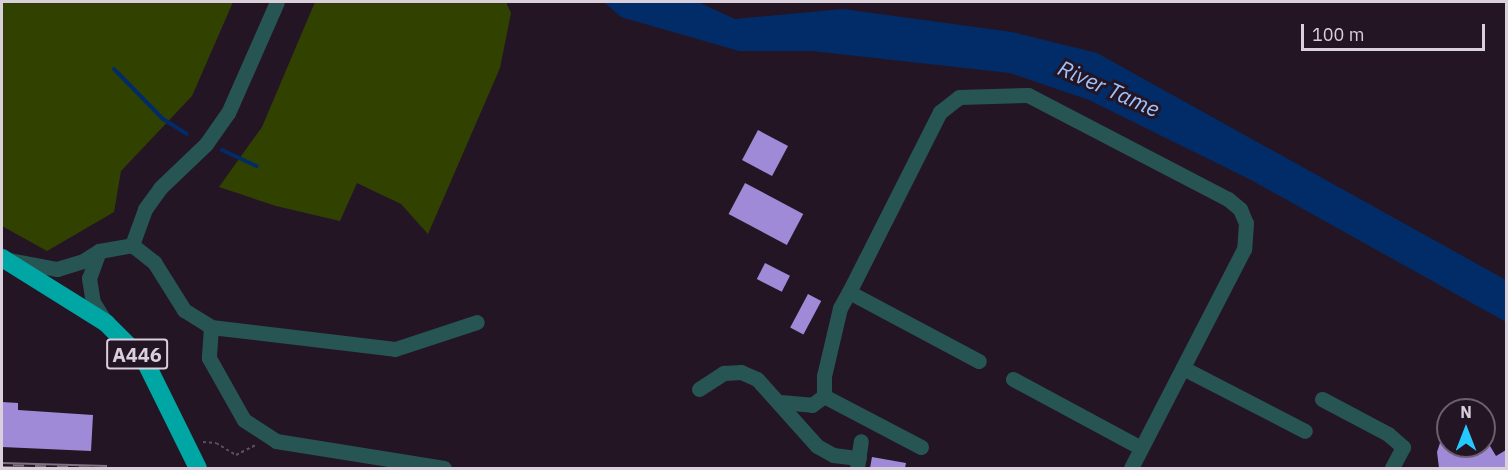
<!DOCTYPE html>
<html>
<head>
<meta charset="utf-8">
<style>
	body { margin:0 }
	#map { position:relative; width:1508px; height:470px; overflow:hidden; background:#241525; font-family:"IBM Plex Sans",sans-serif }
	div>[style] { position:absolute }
	.green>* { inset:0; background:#314200 }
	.water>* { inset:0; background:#022c67 }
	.stream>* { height:4px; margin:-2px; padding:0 2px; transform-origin:2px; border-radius:2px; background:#022c67 }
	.building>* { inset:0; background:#9e8ad6; transform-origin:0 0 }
	.path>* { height:2px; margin-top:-1px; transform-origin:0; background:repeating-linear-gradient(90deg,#5c4f5d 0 3px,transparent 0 6px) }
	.minor>* { height:15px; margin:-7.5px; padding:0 7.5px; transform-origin:7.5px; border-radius:7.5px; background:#275554 }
	.highway>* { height:18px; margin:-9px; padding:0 9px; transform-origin:9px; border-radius:9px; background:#00a6a3 }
	.rail>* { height:6px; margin-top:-3px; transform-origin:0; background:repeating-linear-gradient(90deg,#241525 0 11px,#7f7380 0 22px); box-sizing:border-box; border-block:2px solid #7f7380 }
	span { translate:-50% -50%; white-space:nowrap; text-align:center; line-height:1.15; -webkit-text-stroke:6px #241525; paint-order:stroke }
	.shield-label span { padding:2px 4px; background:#241525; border:2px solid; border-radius:4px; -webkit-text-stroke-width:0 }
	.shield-label { font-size:20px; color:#dad0db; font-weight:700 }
	.water-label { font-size:22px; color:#9fc3f9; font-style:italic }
	.frame { position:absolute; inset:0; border:3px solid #dad0db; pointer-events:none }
	.north { position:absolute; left:1436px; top:398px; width:60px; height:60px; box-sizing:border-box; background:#241525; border:2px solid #6d606e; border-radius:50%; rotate:0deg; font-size:16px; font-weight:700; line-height:24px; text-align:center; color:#dad0db }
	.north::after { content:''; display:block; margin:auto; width:21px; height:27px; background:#26c9fe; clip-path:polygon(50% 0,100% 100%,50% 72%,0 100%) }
	.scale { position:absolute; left:1301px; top:24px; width:184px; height:27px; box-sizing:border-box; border:3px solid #dad0db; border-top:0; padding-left:8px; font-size:18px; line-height:21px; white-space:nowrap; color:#dad0db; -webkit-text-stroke:4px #241525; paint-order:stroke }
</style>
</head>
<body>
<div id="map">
	<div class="green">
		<i style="clip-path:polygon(2px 2px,233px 2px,192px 96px,121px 171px,114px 212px,47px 251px,2px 226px)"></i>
		<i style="clip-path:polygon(315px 2px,506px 2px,511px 13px,500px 68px,428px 234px,401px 204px,357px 183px,340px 221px,276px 206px,219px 187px,262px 127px)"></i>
	</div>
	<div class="water">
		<i style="clip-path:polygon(604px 2px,698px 2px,735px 19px,843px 9px,1012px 32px,1097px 53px,1506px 280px,1506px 322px,1251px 180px,1089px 100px,1010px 73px,812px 51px,739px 51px,621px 17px)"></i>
	</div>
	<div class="stream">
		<i style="left:114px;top:69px;width:70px;rotate:45.6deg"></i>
		<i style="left:163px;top:119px;width:28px;rotate:32deg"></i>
		<i style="left:222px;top:150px;width:38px;rotate:25deg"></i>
	</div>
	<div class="building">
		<i style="left:758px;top:130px;width:34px;height:34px;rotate:28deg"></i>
		<i style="left:745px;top:183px;width:66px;height:35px;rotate:28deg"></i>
		<i style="left:765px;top:263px;width:28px;height:18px;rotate:27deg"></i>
		<i style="left:808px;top:294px;width:15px;height:38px;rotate:28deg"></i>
		<i style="clip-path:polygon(2px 402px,18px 403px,18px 410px,93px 415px,91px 451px,2px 447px)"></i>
		<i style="clip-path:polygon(1446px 425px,1448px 446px,1490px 446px,1496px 456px,1506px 450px,1506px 468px,1439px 468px,1437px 452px)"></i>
		<i style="clip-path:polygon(872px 457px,906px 463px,905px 468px,870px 468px)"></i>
	</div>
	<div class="path">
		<i style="left:203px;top:442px;width:13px;rotate:4deg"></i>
		<i style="left:216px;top:443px;width:23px;rotate:31deg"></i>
		<i style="left:236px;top:455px;width:22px;rotate:-27deg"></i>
	</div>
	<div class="minor">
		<i style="left:132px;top:245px;width:38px;rotate:-70deg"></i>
		<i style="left:145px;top:209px;width:26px;rotate:-54deg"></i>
		<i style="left:160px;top:188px;width:64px;rotate:-43.7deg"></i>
		<i style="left:206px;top:144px;width:38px;rotate:-55deg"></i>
		<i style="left:228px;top:113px;width:121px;rotate:-66.2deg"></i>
		<i style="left:99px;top:251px;width:29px;rotate:110deg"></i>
		<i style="left:89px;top:278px;width:24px;rotate:81deg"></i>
		<i style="left:93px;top:302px;width:25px;rotate:58deg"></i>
		<i style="left:9px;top:260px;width:49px;rotate:10.6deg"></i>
		<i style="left:57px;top:269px;width:27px;rotate:-17deg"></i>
		<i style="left:83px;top:261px;width:19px;rotate:-32deg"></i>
		<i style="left:99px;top:251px;width:34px;rotate:-10deg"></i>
		<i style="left:132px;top:245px;width:28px;rotate:38deg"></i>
		<i style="left:154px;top:262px;width:57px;rotate:58deg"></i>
		<i style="left:184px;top:310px;width:32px;rotate:32deg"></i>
		<i style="left:211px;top:327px;width:185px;rotate:6.8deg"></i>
		<i style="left:395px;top:349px;width:86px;rotate:-18.2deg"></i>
		<i style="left:849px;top:292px;width:202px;rotate:-63.2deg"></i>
		<i style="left:940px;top:112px;width:24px;rotate:-38deg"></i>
		<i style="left:959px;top:97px;width:69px;rotate:-1.7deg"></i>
		<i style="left:1028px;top:95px;width:225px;rotate:27.5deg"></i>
		<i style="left:1228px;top:199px;width:16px;rotate:40deg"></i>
		<i style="left:1240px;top:209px;width:15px;rotate:67deg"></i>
		<i style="left:1246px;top:223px;width:26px;rotate:94deg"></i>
		<i style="left:1244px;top:249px;width:246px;rotate:117.3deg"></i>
		<i style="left:211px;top:327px;width:31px;rotate:94deg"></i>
		<i style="left:209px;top:358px;width:71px;rotate:60.6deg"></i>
		<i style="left:244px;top:420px;width:38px;rotate:33deg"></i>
		<i style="left:276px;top:441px;width:170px;rotate:9.1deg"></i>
		<i style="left:1183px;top:368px;width:137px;rotate:27.3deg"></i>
		<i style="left:1013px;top:379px;width:145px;rotate:28.3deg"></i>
		<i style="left:699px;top:389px;width:30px;rotate:-33deg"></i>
		<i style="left:724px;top:373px;width:17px;rotate:-3deg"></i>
		<i style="left:741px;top:372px;width:17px;rotate:24deg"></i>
		<i style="left:757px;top:379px;width:90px;rotate:48.2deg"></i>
		<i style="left:817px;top:446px;width:18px;rotate:29deg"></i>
		<i style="left:833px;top:455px;width:26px;rotate:7deg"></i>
		<i style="left:1322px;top:399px;width:75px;rotate:27.9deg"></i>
		<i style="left:1388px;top:434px;width:20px;rotate:41deg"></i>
		<i style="left:1403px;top:447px;width:24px;rotate:118deg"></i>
		<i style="left:780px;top:402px;width:32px;rotate:5deg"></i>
		<i style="left:812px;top:405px;width:15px;rotate:-37deg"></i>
		<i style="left:921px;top:447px;width:110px;rotate:-152.3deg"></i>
		<i style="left:824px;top:396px;width:20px;rotate:-90deg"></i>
		<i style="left:824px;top:376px;width:70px;rotate:-76.8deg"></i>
		<i style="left:840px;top:308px;width:18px;rotate:-61deg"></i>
		<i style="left:849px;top:292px;width:147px;rotate:28deg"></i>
		<i style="left:857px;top:468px;width:27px;rotate:-82deg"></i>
	</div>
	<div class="highway">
		<i style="left:2px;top:258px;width:123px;rotate:32deg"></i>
		<i style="left:106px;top:323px;width:57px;rotate:45deg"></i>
		<i style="left:146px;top:363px;width:117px;rotate:63.7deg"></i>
	</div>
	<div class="rail">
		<i style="left:2px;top:465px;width:105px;rotate:1.6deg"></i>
	</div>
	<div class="shield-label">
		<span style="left:137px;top:354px">A446</span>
	</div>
	<div class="water-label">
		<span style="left:1109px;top:88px;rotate:24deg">River Tame</span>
	</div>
	<div class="frame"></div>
	<div class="north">N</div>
	<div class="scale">100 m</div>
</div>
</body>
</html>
